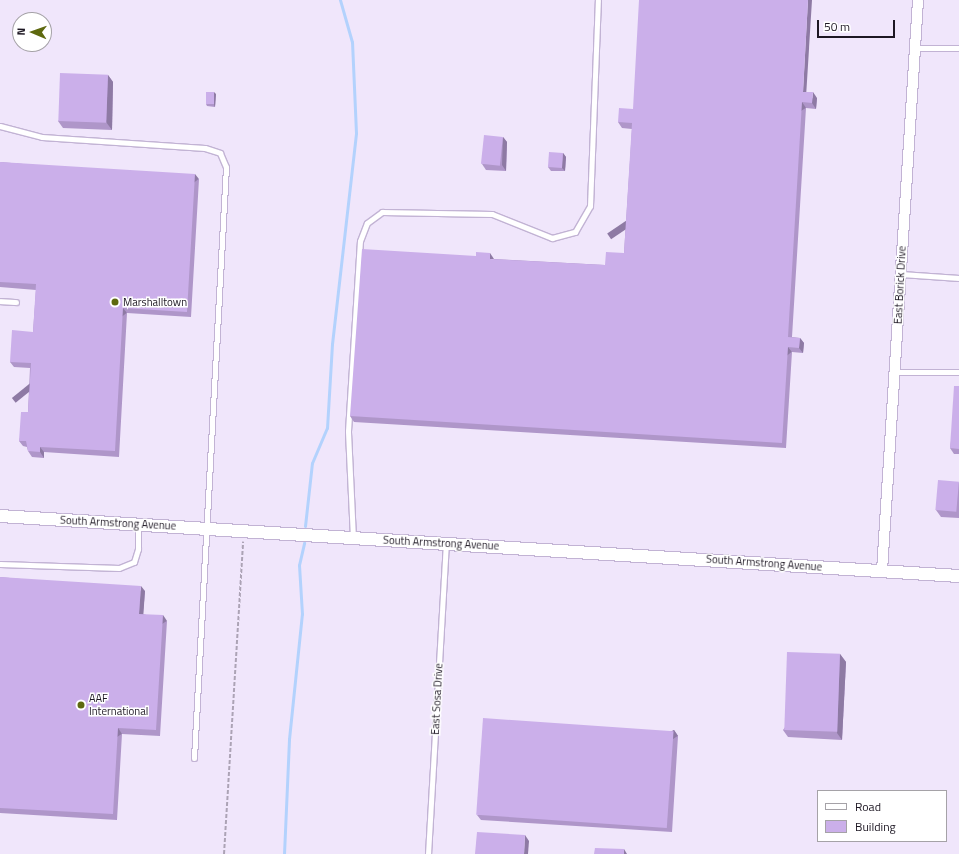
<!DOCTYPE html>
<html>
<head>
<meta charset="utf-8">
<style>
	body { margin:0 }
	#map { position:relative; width:959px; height:854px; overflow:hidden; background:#f0e6fb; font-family:"Titillium Web",sans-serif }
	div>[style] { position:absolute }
	.stream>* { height:3px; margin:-1.5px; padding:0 1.5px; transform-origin:1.5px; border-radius:1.5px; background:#b3d2fd }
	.path>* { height:2px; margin-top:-1px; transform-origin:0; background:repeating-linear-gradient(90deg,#aca3b5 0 4px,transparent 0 6px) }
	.roads { filter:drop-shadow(1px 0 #c2b3d4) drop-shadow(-1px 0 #c2b3d4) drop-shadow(0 1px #c2b3d4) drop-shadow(0 -1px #c2b3d4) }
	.service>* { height:5px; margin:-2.5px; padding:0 2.5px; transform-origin:2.5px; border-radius:2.5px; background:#fff }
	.minor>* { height:10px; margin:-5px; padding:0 5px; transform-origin:5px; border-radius:5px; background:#fff }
	.tertiary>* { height:12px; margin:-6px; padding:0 6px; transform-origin:6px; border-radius:6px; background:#fff }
	.wall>* { inset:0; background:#af96c9 }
	.shaded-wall>* { inset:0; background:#8e7aa4; transform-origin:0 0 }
	.building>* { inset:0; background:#cbafea; transform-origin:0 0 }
	.dots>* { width:11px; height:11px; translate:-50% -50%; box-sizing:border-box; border:2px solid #fff; border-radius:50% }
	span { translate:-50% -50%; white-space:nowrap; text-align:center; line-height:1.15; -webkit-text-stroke:3px #fff; paint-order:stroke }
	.street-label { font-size:11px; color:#1d1723 }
	.poi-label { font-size:11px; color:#1d1723 }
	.left { translate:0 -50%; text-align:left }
	.legend { position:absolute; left:817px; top:790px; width:130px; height:52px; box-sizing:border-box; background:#fff; border:1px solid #a5a2a7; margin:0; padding:5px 7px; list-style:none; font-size:12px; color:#1d1723 }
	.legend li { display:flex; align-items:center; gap:8px; height:20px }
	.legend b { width:20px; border:1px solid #a5a2a7 }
	.north { position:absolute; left:12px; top:12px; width:40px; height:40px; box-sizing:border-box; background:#fff; border:1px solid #a5a2a7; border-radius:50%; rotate:272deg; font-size:11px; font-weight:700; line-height:16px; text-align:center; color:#1d1723 }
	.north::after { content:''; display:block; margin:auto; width:14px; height:18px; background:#5e690f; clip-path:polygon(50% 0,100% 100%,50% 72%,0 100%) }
	.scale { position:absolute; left:817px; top:20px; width:78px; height:18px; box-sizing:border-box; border:2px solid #1d1723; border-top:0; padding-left:5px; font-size:12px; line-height:14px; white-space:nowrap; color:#1d1723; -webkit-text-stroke:3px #fff; paint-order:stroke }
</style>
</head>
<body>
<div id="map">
	<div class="stream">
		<i style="left:305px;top:526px;width:63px;rotate:-83.7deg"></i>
		<i style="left:312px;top:463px;width:38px;rotate:-67deg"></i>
		<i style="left:327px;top:428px;width:84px;rotate:-86.6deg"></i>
		<i style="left:332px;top:344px;width:212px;rotate:-83.5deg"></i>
		<i style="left:356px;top:133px;width:91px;rotate:-92.5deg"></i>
		<i style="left:352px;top:42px;width:44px;rotate:-105.9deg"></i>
		<i style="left:284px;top:854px;width:115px;rotate:-87.5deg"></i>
		<i style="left:289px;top:739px;width:126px;rotate:-84.1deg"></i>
		<i style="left:302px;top:614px;width:49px;rotate:-93.5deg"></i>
		<i style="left:299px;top:565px;width:23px;rotate:-77deg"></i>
	</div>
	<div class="path">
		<i style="left:224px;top:854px;width:313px;rotate:-86.5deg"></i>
	</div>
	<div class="roads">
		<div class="service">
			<i style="left:915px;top:48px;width:44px"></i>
			<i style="left:0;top:126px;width:43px;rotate:14.7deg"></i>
			<i style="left:42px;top:137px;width:163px;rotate:3.9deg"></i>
			<i style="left:205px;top:148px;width:16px;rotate:18deg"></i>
			<i style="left:220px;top:153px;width:15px;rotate:67deg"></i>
			<i style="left:226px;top:167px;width:592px;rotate:93.1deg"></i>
			<i style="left:901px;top:274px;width:58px;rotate:3.9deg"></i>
			<i style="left:0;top:301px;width:16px;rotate:4deg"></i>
			<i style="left:895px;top:372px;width:64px"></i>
			<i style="left:353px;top:538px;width:107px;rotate:-92.7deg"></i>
			<i style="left:348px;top:431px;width:190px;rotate:-86.4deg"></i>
			<i style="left:360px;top:241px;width:19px;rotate:-69deg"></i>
			<i style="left:367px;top:223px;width:19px;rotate:-36deg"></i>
			<i style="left:382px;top:212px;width:110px;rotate:1deg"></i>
			<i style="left:492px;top:214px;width:65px;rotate:21.8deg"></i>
			<i style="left:552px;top:238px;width:24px;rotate:-15deg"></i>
			<i style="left:575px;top:232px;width:30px;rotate:-60deg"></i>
			<i style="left:590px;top:206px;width:206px;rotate:-87.8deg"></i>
			<i style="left:0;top:564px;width:119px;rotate:1.9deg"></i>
			<i style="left:119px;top:568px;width:16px;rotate:-22deg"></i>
			<i style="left:134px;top:562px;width:14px;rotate:-73deg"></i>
			<i style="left:138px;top:549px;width:24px;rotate:-90deg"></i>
			<i style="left:428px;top:854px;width:311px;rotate:-86.7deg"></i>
		</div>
		<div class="minor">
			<i style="left:882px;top:571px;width:572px;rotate:-86.39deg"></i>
		</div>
		<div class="tertiary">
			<i style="left:0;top:516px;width:961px;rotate:3.58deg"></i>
		</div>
	</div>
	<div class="wall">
		<i style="clip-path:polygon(108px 75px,113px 82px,112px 130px,63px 128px,58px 121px)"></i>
		<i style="clip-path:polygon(216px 94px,215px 107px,207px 106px,206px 104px)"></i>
		<i style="clip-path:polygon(817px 98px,816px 109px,806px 108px,792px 337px,800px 338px,804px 343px,803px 353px,792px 352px,786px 448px,354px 422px,350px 416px,494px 259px,605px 265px,624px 253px,632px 129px,622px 128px,618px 122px,633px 109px)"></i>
		<i style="clip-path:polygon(503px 137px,507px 142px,506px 171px,486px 170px,482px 164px)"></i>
		<i style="clip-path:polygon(563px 153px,566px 157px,565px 171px,551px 171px,548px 167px)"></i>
		<i style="clip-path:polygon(0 162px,199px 179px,191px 317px,127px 313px,119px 457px,44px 452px,44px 458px,32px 457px,28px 451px,27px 447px,23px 446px,19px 441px,28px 412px,30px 368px,14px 367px,10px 362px,33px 332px,36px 290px,0 287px)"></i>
		<i style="clip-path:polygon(959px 386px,959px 454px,954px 454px,950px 448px)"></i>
		<i style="clip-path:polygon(959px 482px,959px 518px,941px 517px,936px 510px)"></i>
		<i style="clip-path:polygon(0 577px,145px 591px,143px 614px,167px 621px,160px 736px,122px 734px,117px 820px,0 813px)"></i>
		<i style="clip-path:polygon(840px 654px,846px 662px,842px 740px,788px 737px,783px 730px)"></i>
		<i style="clip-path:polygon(674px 730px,678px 736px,672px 832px,481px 820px,477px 815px)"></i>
	</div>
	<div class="shaded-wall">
		<i style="clip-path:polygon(808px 0,812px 0,806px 97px,803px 92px)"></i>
		<i style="clip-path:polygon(108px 75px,113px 82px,112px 130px,106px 122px)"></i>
		<i style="clip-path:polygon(214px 92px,216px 94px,215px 107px,214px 105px)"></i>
		<i style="clip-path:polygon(813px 92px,817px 98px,816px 109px,812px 103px)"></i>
		<i style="left:802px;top:102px;width:7px;height:235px;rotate:56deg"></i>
		<i style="clip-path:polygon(503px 137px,507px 142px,506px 171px,502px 165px)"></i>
		<i style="clip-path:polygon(563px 153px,566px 157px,565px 171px,562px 168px)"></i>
		<i style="left:195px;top:174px;width:6px;height:138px;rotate:51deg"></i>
		<i style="clip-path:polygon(490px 253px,494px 259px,490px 259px)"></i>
		<i style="left:123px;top:308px;width:6px;height:143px;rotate:51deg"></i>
		<i style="clip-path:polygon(800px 338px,804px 343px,803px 353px,799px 348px)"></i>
		<i style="left:788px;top:347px;width:6px;height:96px;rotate:51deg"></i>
		<i style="clip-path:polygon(40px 447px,44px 452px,44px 458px,40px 452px)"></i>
		<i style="clip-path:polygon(141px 586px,145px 591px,143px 619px,139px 614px)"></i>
		<i style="left:163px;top:615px;width:7px;height:115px;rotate:56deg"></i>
		<i style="clip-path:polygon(840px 654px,846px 662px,842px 740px,837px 733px)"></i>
		<i style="left:118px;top:728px;width:7px;height:86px;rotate:56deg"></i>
		<i style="left:674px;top:730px;width:7px;height:97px;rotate:56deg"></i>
		<i style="clip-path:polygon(525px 835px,529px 841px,528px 854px,524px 854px)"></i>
		<i style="clip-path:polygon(624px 849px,627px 854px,624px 854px)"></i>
	</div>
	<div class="building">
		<i style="clip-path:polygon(639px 0,808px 0,803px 92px,813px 92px,812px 103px,802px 102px,788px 337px,800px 338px,799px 348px,788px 347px,782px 443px,350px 416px,362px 249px,476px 256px,476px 252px,490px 253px,490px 259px,605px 265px,606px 252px,624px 253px,632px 123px,618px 122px,619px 108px,633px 109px)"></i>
		<i style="left:60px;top:73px;width:48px;height:48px;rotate:2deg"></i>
		<i style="left:206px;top:92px;width:8px;height:12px"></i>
		<i style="left:484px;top:135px;width:19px;height:29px;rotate:6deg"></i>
		<i style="left:549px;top:152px;width:14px;height:15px;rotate:4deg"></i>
		<i style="clip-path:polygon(0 162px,195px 174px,187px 312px,123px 308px,115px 451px,40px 447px,40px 452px,28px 451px,26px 441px,19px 441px,21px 412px,28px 412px,31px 363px,10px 362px,12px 330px,33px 332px,36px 284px,0 282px)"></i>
		<i style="clip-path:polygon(954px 386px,959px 386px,959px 449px,950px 448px)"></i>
		<i style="left:938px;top:480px;width:21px;height:30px;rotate:5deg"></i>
		<i style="clip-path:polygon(0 577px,141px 586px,139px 614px,163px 615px,156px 730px,118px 728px,113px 814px,0 808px)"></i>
		<i style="left:787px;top:652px;width:53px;height:78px;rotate:2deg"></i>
		<i style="left:483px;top:718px;width:191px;height:97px;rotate:4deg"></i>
		<i style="clip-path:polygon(477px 832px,525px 835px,524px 854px,475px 854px)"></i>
		<i style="clip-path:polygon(595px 848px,624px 849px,624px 854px,594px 854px)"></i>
	</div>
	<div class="dots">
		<i style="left:115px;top:302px;background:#5e690f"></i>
		<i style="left:81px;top:705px;background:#5e690f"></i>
	</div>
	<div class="street-label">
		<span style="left:900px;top:285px;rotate:-87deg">East Borick Drive</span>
		<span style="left:118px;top:523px;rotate:3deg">South Armstrong Avenue</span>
		<span style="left:441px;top:543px;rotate:3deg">South Armstrong Avenue</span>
		<span style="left:764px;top:563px;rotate:4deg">South Armstrong Avenue</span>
		<span style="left:437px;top:699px;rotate:-87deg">East Sosa Drive</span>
	</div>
	<div class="poi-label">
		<span class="left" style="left:123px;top:302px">Marshalltown</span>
		<span class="left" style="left:89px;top:705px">AAF<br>International</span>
	</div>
	<ul class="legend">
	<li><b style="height:5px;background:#fff"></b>Road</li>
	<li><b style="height:11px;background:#cbafea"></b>Building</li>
	</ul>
	<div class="north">N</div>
	<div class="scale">50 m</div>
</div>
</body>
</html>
